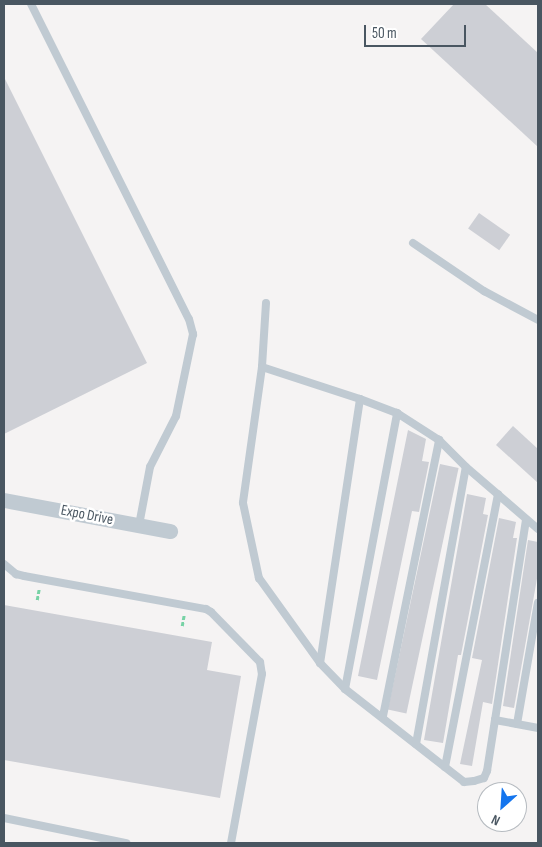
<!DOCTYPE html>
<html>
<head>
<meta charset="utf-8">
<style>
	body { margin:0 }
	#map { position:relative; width:542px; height:847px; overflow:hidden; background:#f5f3f3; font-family:"Sofia Sans Condensed",sans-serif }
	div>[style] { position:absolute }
	.building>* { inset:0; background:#cdcfd5; transform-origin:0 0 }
	.path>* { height:2.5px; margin-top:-1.25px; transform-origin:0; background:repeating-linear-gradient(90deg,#77d2a5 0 4px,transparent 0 6.5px) }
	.lane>* { height:8px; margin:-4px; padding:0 4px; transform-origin:4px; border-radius:4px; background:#c0cad2 }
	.street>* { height:15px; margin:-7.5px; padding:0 7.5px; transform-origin:7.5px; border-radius:7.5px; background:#c0cad2 }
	span { translate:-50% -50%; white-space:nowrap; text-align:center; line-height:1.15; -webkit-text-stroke:5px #fff; paint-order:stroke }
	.street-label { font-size:15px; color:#495661 }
	.frame { position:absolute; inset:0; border:5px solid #495661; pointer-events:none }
	.north { position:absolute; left:477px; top:782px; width:50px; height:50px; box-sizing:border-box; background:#fff; border:1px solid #b6bbc0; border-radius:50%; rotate:206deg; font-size:14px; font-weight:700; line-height:20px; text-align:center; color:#495661 }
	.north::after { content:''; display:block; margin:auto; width:18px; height:22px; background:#1475ee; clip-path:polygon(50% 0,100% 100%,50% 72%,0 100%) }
	.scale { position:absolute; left:364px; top:25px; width:102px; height:22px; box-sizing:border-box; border:2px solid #495661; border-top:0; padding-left:6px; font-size:15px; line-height:18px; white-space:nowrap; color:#495661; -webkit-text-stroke:4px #fff; paint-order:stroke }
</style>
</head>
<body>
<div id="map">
	<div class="building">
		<i style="clip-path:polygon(454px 4px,485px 4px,538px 53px,538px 147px,421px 39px)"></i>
		<i style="clip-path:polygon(4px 77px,147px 363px,4px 434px)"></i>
		<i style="left:479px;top:213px;width:38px;height:19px;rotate:35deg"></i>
		<i style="clip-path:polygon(513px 426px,538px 449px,538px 483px,496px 445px)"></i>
		<i style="clip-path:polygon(408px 430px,426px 439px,422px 461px,429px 462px,419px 512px,412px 511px,377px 680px,358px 676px)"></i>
		<i style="left:440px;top:464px;width:19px;height:251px;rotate:12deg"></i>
		<i style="clip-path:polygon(467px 494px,486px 498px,483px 514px,488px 515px,461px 655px,458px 655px,443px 743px,424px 740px)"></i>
		<i style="clip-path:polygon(499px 518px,516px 522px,513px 538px,517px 538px,492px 704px,483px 702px,472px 766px,460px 764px,482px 660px,472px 658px)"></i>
		<i style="clip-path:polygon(528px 540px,538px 542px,538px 573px,514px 708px,503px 706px)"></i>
		<i style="clip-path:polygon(4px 605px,212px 642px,207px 670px,241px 676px,220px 798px,4px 760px)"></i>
	</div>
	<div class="path">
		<i style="left:37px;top:600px;width:11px;rotate:-80deg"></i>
		<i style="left:182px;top:626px;width:11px;rotate:-80deg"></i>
	</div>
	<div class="lane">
		<i style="left:31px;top:4px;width:352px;rotate:63.4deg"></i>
		<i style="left:189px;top:319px;width:16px;rotate:75deg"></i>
		<i style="left:193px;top:334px;width:84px;rotate:101.7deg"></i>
		<i style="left:176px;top:416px;width:57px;rotate:117deg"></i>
		<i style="left:150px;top:467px;width:59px;rotate:100.7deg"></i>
		<i style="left:413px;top:243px;width:86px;rotate:34.1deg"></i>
		<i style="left:484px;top:291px;width:61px;rotate:28.2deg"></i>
		<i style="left:266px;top:303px;width:64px;rotate:93.6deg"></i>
		<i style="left:262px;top:367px;width:137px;rotate:98deg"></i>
		<i style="left:243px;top:503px;width:77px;rotate:78deg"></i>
		<i style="left:259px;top:578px;width:105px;rotate:54.3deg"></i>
		<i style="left:320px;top:663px;width:36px;rotate:46deg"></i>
		<i style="left:345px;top:689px;width:151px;rotate:38deg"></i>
		<i style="left:464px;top:782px;width:10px;rotate:-6deg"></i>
		<i style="left:474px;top:781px;width:10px;rotate:-17deg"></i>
		<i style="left:484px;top:778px;width:8px;rotate:-67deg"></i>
		<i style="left:487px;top:771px;width:52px;rotate:-81.1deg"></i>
		<i style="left:495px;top:720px;width:44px;rotate:10.5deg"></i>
		<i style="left:262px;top:367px;width:103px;rotate:18.1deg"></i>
		<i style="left:360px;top:399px;width:267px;rotate:98.6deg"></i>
		<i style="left:360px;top:399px;width:40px;rotate:21deg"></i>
		<i style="left:4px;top:564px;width:16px;rotate:40deg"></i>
		<i style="left:16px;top:574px;width:8px;rotate:14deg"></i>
		<i style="left:24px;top:576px;width:185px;rotate:10.3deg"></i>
		<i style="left:206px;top:609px;width:6px;rotate:31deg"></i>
		<i style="left:211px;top:612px;width:70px;rotate:45.6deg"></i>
		<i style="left:260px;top:662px;width:12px;rotate:81deg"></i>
		<i style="left:262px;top:674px;width:172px;rotate:100.4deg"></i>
		<i style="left:345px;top:689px;width:281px;rotate:-79.3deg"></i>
		<i style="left:397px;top:413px;width:50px;rotate:32.7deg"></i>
		<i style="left:439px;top:440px;width:38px;rotate:45deg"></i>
		<i style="left:466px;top:467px;width:95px;rotate:40.7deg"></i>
		<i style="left:383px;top:716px;width:282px;rotate:-78.5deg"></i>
		<i style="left:495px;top:720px;width:203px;rotate:-81.2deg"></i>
		<i style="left:517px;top:724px;width:123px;rotate:-80.2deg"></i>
		<i style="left:416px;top:744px;width:281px;rotate:-79.8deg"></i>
		<i style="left:445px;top:767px;width:278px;rotate:-79deg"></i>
		<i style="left:4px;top:818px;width:125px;rotate:11.6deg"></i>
	</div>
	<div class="street">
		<i style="left:4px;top:500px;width:169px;rotate:10.6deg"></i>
	</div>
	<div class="street-label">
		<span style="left:87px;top:515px;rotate:11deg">Expo Drive</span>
	</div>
	<div class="frame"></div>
	<div class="north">N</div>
	<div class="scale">50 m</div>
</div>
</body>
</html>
